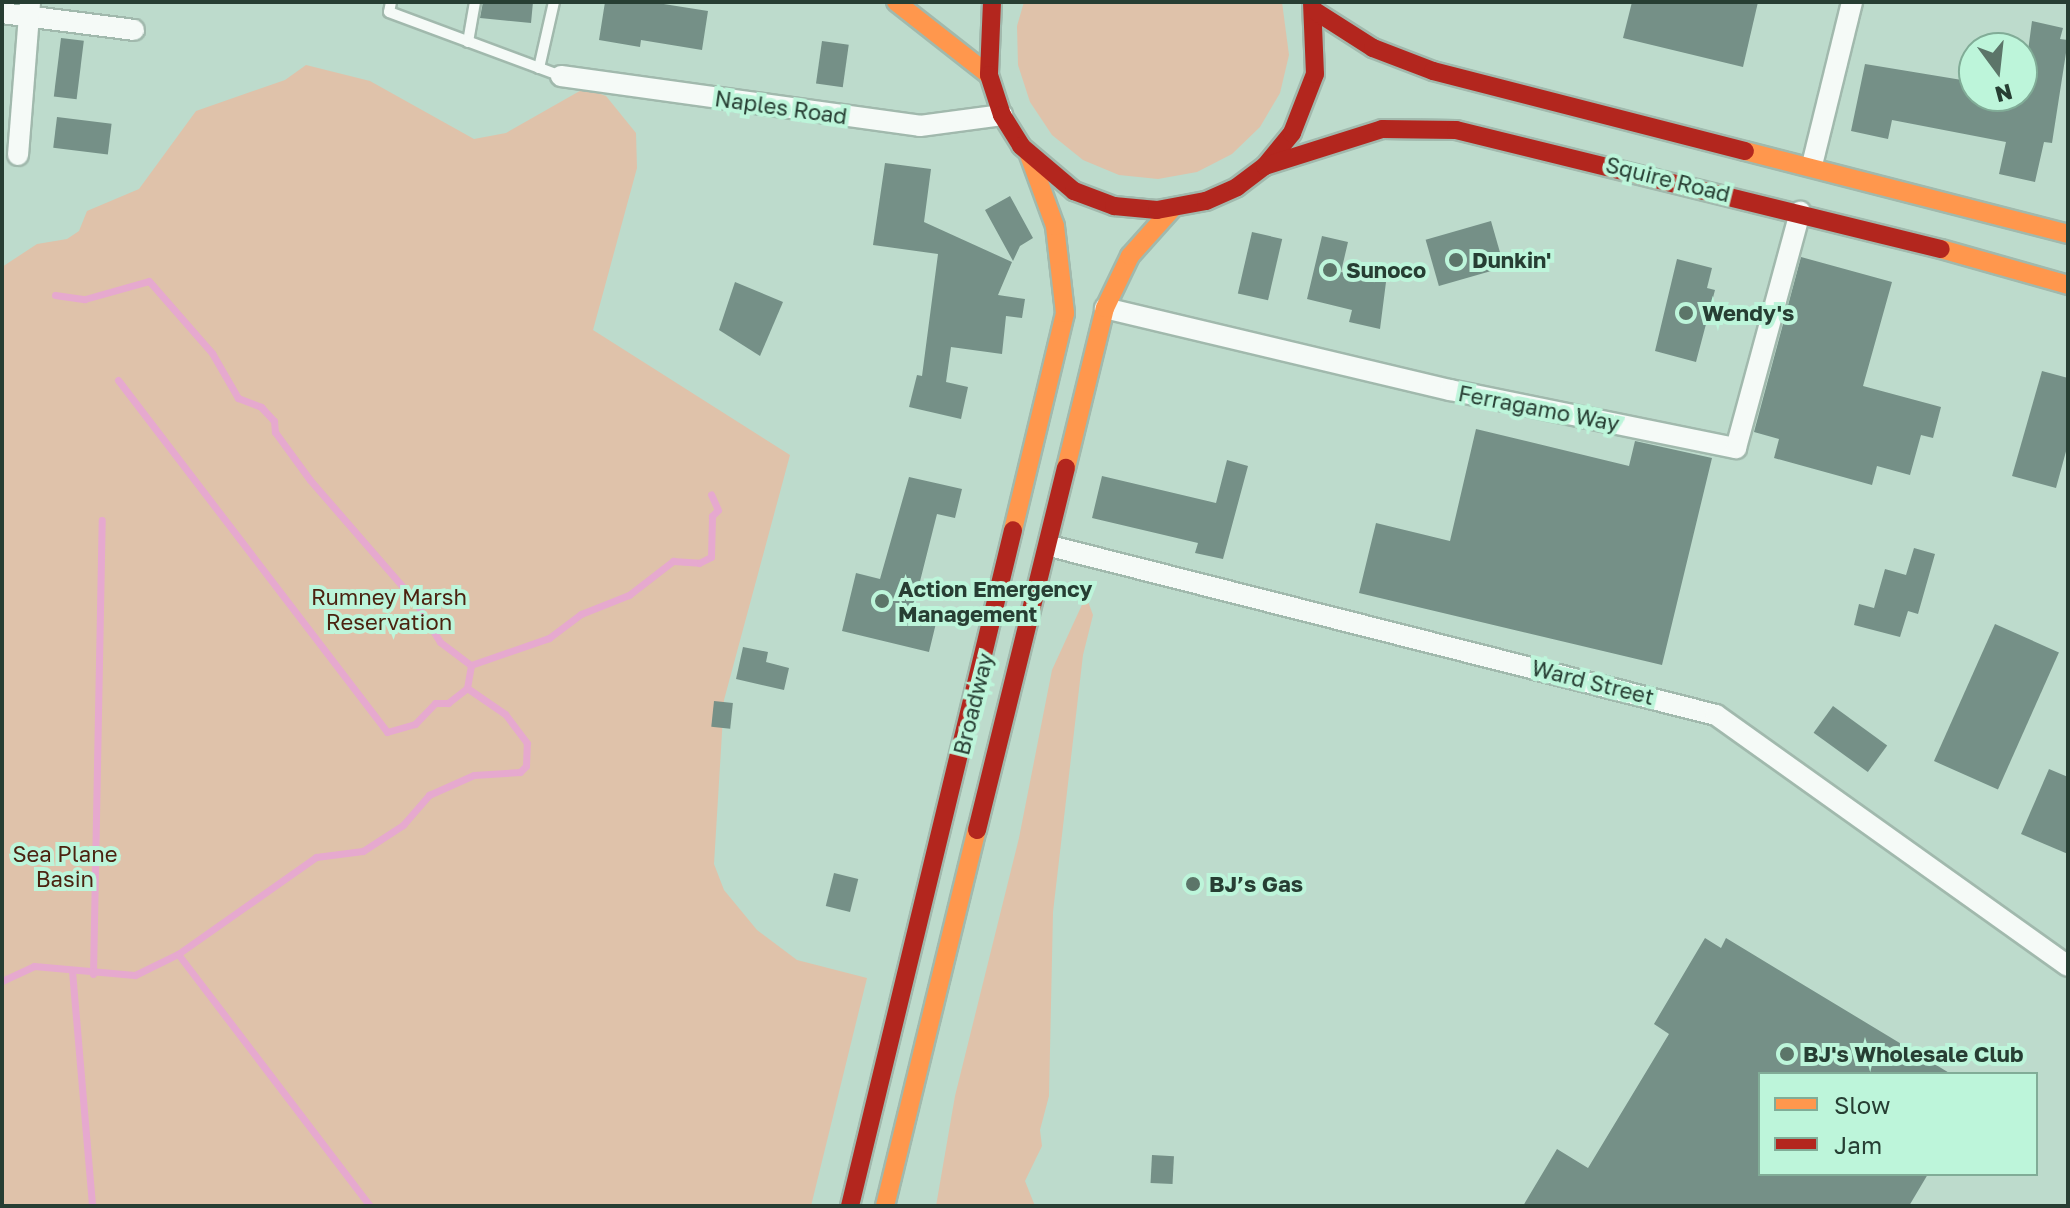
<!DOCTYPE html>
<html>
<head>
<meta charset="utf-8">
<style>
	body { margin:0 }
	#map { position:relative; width:2070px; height:1208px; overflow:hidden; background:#bddbcc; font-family:"Golos Text",sans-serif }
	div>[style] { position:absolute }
	.green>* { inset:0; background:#dfc2aa }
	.stream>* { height:7px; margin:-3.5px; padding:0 3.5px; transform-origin:3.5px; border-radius:3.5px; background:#e6a9cf }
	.building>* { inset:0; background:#759087; transform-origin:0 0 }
	.roads { filter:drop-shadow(2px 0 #a1b9ad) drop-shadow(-2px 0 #a1b9ad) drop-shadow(0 2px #a1b9ad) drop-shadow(0 -2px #a1b9ad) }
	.lane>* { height:10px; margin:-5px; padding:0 5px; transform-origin:5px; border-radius:5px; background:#f5faf7 }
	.street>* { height:20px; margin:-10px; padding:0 10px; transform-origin:10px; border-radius:10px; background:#f5faf7 }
	.slow>* { height:18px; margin:-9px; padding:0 9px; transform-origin:9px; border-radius:9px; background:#ff974d }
	.jam>* { height:18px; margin:-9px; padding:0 9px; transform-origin:9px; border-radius:9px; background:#b3261e }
	.dots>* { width:22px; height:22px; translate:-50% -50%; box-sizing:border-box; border:4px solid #bdf5da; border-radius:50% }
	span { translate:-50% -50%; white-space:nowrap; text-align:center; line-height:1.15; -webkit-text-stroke:8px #bdf5da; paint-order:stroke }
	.street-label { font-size:22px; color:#273e33 }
	.poi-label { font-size:22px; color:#273e33; font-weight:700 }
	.left { translate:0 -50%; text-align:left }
	.park-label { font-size:22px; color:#4b2210 }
	.frame { position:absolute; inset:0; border:4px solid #273e33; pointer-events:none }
	.legend { position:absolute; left:1758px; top:1072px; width:280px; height:104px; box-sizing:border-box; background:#bdf5da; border:2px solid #81ac97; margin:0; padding:10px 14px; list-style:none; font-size:24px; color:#273e33 }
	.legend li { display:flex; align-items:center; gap:16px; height:40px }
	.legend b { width:40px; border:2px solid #81ac97 }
	.north { position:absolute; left:1958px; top:32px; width:80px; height:80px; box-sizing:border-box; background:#bdf5da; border:2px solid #81ac97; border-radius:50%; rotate:165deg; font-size:22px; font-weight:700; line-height:32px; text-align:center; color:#273e33 }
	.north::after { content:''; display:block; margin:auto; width:28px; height:36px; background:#5c7569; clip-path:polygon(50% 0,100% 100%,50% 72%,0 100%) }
</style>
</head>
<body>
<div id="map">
	<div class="green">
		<i style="clip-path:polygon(1024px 2px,1282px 2px,1289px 55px,1280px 93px,1260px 127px,1232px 154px,1197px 172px,1158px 179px,1119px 175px,1083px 160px,1052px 135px,1030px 102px,1018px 65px,1017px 26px)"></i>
		<i style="clip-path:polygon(306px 65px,370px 81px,474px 139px,506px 133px,585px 88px,606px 96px,636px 133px,637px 168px,593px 330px,790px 455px,724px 700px,714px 864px,724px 890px,757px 930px,797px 960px,867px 978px,811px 1206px,2px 1206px,2px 267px,37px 244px,67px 239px,79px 231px,87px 211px,139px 189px,196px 111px,285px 80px)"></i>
		<i style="clip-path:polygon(1086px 596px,1093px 615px,1083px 655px,1053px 912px,1049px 1096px,1040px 1130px,1042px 1146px,1025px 1181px,1035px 1206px,936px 1206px,955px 1096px,1019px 838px,1052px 670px)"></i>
	</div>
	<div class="stream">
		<i style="left:55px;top:295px;width:30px;rotate:8deg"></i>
		<i style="left:85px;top:299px;width:66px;rotate:-15.7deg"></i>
		<i style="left:149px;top:281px;width:96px;rotate:48.8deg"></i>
		<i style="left:212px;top:353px;width:52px;rotate:60deg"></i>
		<i style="left:238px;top:398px;width:25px;rotate:21deg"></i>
		<i style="left:261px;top:407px;width:19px;rotate:47deg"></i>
		<i style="left:274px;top:421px;width:11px;rotate:85deg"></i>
		<i style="left:275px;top:432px;width:59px;rotate:53.9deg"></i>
		<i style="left:310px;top:480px;width:160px;rotate:49deg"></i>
		<i style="left:415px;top:601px;width:48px;rotate:58.6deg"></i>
		<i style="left:440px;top:642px;width:39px;rotate:37deg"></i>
		<i style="left:118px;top:380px;width:443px;rotate:52.6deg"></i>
		<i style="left:387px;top:732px;width:29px;rotate:-16deg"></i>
		<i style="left:415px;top:724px;width:29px;rotate:-46deg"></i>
		<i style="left:435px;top:703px;width:13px"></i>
		<i style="left:448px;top:703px;width:24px;rotate:-38deg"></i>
		<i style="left:467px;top:688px;width:23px;rotate:-80deg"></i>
		<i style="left:471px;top:665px;width:83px;rotate:-19.1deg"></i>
		<i style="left:549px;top:638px;width:40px;rotate:-37deg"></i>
		<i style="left:581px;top:614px;width:52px;rotate:-21.6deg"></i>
		<i style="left:629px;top:595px;width:56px;rotate:-37.7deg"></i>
		<i style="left:673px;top:561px;width:26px;rotate:4deg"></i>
		<i style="left:699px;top:563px;width:13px;rotate:-27deg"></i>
		<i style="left:711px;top:557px;width:41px;rotate:-88.6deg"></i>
		<i style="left:712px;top:516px;width:8px;rotate:-45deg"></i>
		<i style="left:718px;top:510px;width:17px;rotate:-114deg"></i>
		<i style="left:178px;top:954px;width:317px;rotate:52.7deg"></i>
		<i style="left:72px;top:971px;width:236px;rotate:85.1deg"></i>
		<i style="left:93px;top:974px;width:454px;rotate:-88.9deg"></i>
		<i style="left:2px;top:981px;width:35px;rotate:-25deg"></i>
		<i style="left:34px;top:966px;width:101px;rotate:5.1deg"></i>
		<i style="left:135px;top:975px;width:48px;rotate:-26deg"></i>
		<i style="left:178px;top:954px;width:169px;rotate:-35.1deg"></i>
		<i style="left:316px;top:857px;width:47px;rotate:-7.3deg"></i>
		<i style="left:363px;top:851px;width:48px;rotate:-33deg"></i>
		<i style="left:403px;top:825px;width:40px;rotate:-49deg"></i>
		<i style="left:429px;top:795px;width:49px;rotate:-24deg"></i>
		<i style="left:474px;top:775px;width:46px;rotate:-3.7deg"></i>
		<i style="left:520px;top:772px;width:8px;rotate:-45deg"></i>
		<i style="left:526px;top:766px;width:23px;rotate:-88deg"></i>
		<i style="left:527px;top:743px;width:36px;rotate:-127deg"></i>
		<i style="left:505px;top:714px;width:46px;rotate:-145.6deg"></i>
	</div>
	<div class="building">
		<i style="clip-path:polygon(483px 2px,533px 2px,531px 23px,480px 18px)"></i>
		<i style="clip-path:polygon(605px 2px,651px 2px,708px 11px,702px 50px,641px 40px,640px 47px,599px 40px)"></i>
		<i style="clip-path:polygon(1632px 2px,1758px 2px,1743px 67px,1623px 38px)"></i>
		<i style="clip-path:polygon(2032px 21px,2063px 28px,2060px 39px,2068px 40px,2052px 143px,2044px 142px,2035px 182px,1999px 174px,2006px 142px,1892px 120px,1888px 139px,1851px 131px,1865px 64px,1974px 82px,1974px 96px,2022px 96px)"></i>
		<i style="left:61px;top:38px;width:23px;height:59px;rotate:7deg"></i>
		<i style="left:822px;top:41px;width:27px;height:43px;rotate:8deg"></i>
		<i style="left:57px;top:117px;width:55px;height:31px;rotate:7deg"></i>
		<i style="clip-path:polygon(885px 163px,931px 169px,924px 222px,1012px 262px,998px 295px,1025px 299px,1022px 318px,1006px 316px,1002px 354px,951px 347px,946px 382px,968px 387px,961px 419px,909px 407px,917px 375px,922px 376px,938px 254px,873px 245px)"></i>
		<i style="clip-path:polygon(1010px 196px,1033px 238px,1020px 246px,1013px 261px,985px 210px)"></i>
		<i style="left:1491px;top:221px;width:48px;height:68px;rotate:74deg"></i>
		<i style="left:1252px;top:232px;width:31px;height:63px;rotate:13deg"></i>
		<i style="clip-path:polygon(1322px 236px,1348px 242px,1341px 272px,1386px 282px,1380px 329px,1349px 322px,1352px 310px,1307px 299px)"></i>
		<i style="clip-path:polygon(1801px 257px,1892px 282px,1863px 386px,1941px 407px,1933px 438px,1921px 435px,1910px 475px,1877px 466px,1872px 485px,1774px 458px,1779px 439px,1754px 432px)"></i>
		<i style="clip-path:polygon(1677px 259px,1712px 268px,1707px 288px,1715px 290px,1696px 362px,1655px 351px)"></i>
		<i style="clip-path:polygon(735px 282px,783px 302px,760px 356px,719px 330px)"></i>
		<i style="clip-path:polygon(2042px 371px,2068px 378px,2068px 444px,2056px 488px,2012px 476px)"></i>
		<i style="clip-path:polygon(1476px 429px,1629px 466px,1635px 441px,1712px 458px,1662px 665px,1359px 593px,1376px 523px,1450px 541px)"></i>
		<i style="clip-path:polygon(1227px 460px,1248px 466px,1223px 559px,1195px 553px,1198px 543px,1092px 518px,1102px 476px,1216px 503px)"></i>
		<i style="clip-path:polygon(909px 477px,962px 489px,955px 518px,937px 514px,912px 613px,937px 619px,929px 652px,842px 631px,856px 573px,880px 579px)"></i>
		<i style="clip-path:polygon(1914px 548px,1935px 554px,1918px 614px,1908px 611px,1900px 637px,1854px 625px,1859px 604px,1874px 608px,1885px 569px,1906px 575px)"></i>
		<i style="left:1995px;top:624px;width:70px;height:150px;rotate:24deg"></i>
		<i style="clip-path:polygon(743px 647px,768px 652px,766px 662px,789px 668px,784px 690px,736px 679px)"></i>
		<i style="left:714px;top:701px;width:19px;height:26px;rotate:6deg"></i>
		<i style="left:1833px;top:706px;width:67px;height:33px;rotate:36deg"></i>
		<i style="clip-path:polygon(2049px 769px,2068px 777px,2068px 854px,2021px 834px)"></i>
		<i style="left:834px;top:873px;width:25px;height:34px;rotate:14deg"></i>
		<i style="clip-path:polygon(1705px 938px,1721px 948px,1726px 938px,1951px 1074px,1760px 1074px,1760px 1174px,1928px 1174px,1909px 1206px,1523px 1206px,1557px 1149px,1588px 1168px,1669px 1034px,1654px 1024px)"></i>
		<i style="left:1152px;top:1155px;width:22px;height:28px;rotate:3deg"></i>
	</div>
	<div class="roads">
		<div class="lane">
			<i style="left:391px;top:2px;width:10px;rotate:101deg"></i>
			<i style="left:389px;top:12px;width:184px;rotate:20.4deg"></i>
			<i style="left:468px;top:42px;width:41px;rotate:-80.1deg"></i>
			<i style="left:539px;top:68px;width:68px;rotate:-77.2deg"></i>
		</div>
		<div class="street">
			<i style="left:2px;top:13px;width:133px;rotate:7.3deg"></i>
			<i style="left:561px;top:76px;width:362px;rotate:7.9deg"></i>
			<i style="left:920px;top:126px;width:83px;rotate:-7.6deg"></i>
			<i style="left:18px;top:155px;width:153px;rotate:-85.5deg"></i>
			<i style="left:1812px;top:165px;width:168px;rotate:-76.2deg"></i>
			<i style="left:1105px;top:308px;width:355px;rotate:13.4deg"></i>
			<i style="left:1450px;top:390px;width:292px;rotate:11.5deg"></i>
			<i style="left:1736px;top:448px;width:245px;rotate:-74.8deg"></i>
			<i style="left:1050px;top:546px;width:687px;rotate:14.24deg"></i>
			<i style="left:1716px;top:715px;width:432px;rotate:35.5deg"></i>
		</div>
		<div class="slow">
			<i style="left:896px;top:2px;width:118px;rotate:38.1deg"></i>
			<i style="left:1745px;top:151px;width:333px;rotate:14.4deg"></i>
			<i style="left:1941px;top:249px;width:132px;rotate:15.8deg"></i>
			<i style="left:1066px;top:468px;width:165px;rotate:-76.3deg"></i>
			<i style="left:1105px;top:308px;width:58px;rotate:-64.3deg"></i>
			<i style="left:1130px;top:256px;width:63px;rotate:-48.2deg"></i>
			<i style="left:1013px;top:530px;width:223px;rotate:-76.5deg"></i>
			<i style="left:1065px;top:313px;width:88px;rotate:-96.6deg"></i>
			<i style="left:1055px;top:226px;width:76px;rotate:-110.1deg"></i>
			<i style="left:885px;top:1206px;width:387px;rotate:-76.3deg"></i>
		</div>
		<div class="jam">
			<i style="left:992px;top:2px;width:73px;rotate:92.4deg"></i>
			<i style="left:989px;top:75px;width:42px;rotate:72deg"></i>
			<i style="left:1002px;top:115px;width:36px;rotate:58deg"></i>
			<i style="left:1021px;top:146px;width:70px;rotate:40.3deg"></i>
			<i style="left:1074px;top:191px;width:43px;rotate:20.6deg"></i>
			<i style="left:1114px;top:206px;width:43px;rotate:5.3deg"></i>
			<i style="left:1157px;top:210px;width:50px;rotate:-10.4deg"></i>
			<i style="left:1206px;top:201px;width:34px;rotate:-24deg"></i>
			<i style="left:1237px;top:187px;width:35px;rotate:-37deg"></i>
			<i style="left:1265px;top:166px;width:43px;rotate:-50.7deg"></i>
			<i style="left:1292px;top:133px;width:63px;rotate:-68.7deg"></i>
			<i style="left:1315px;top:74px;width:72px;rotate:-92.4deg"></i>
			<i style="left:1315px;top:11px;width:69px;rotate:32.5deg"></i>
			<i style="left:1373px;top:48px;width:64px;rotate:21deg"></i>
			<i style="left:1433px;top:71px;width:322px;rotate:14.4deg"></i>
			<i style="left:1265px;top:166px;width:123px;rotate:-17.5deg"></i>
			<i style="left:1382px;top:129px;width:74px;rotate:0.8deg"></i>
			<i style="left:1456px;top:130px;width:499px;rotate:13.8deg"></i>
			<i style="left:977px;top:830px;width:373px;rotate:-76.2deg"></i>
			<i style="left:850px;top:1206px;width:695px;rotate:-76.44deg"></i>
		</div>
	</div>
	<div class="dots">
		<i style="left:1456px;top:260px;background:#5c7569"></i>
		<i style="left:1330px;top:270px;background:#5c7569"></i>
		<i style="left:1686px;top:313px;background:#5c7569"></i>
		<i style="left:882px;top:601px;background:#5c7569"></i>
		<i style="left:1193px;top:884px;background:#5c7569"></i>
		<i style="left:1787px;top:1054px;background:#5c7569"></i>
	</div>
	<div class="street-label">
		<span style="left:781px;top:107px;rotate:8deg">Naples Road</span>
		<span style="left:1668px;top:179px;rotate:14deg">Squire Road</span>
		<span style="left:1539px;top:408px;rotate:11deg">Ferragamo Way</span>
		<span style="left:1593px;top:682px;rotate:14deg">Ward Street</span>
		<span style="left:973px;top:704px;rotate:-76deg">Broadway</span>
	</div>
	<div class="poi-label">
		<span class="left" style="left:1472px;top:260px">Dunkin'</span>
		<span class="left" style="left:1346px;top:270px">Sunoco</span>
		<span class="left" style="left:1702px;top:313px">Wendy's</span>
		<span class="left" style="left:898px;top:601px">Action Emergency<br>Management</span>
		<span class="left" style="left:1209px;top:884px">BJ’s Gas</span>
		<span class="left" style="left:1803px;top:1054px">BJ's Wholesale Club</span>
	</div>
	<div class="park-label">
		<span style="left:389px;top:609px">Rumney Marsh<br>Reservation</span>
		<span style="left:65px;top:866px">Sea Plane<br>Basin</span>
	</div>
	<div class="frame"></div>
	<ul class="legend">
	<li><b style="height:10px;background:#ff974d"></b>Slow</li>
	<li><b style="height:10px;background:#b3261e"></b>Jam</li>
	</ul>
	<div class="north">N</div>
</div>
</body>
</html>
